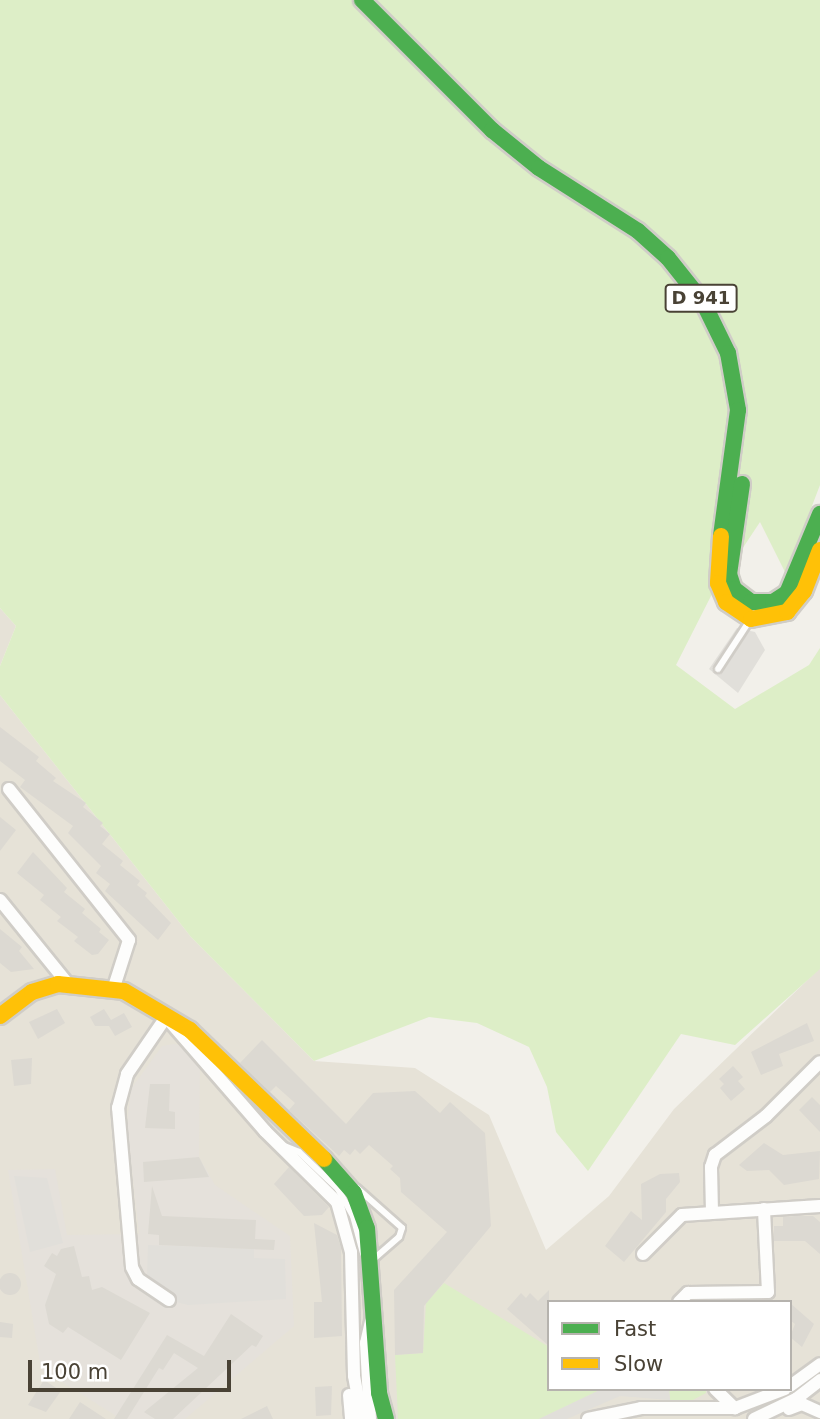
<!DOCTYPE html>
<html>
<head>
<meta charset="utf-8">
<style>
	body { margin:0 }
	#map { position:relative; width:820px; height:1419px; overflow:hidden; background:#f2f0ea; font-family:"DejaVu Sans",sans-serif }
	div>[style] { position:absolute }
	.residential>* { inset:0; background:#e6e2d7 }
	.industrial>* { inset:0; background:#e5e1db }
	.green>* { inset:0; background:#ddeec7 }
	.parking>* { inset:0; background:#e1dfda }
	.building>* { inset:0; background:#dcd9d2 }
	.round { border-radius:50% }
	.roads { filter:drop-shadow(2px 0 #d0cdc7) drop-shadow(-2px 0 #d0cdc7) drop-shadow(0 2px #d0cdc7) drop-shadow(0 -2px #d0cdc7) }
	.lane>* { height:6px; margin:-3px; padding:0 3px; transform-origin:3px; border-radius:3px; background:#fdfdfc }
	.street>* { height:12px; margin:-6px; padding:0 6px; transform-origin:6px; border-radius:6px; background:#fdfdfc }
	.fast>* { height:16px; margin:-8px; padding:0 8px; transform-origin:8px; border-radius:8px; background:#4caf50 }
	.slow>* { height:16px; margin:-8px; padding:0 8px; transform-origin:8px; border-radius:8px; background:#ffc107 }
	span { translate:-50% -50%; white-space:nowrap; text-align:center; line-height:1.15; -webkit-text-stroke:7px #fff; paint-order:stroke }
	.shield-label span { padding:2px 5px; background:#fff; border:2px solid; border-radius:5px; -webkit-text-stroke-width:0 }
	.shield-label { font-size:18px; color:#494235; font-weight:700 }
	.legend { position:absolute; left:547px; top:1300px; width:245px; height:91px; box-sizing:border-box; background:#fff; border:2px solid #b6b3ae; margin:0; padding:9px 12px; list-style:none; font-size:21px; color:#494235 }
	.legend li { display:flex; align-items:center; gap:14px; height:35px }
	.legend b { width:35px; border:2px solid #b6b3ae }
	.scale { position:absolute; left:28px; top:1360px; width:203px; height:32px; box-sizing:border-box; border:4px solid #494235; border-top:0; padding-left:9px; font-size:21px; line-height:24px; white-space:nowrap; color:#494235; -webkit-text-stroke:5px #fff; paint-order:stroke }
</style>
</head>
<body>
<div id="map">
	<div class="residential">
		<i style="clip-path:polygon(0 608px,16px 626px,0 666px)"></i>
		<i style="clip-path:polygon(evenodd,0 695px,191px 937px,314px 1061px,415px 1068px,489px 1115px,546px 1250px,609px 1196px,674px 1109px,820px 968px,820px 1419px,0 1419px,0 695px,549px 1302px,790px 1302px,790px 1389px,549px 1389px,549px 1302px)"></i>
	</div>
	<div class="industrial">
		<i style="clip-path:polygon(174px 1044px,185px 1047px,200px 1064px,199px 1157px,215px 1185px,290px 1236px,294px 1326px,185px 1419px,121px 1419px,41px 1369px,8px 1170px,55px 1169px,67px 1235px,139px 1234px,127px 1123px,131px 1089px,162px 1046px)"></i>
	</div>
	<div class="green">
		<i style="clip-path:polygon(0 0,820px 0,820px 485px,786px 574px,760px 522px,711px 596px,676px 665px,735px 709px,809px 665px,820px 648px,820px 969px,735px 1045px,681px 1034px,588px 1171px,556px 1132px,547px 1087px,529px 1047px,477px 1023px,429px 1017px,314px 1061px,191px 937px,0 695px,0 666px,16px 626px,0 608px)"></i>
		<i style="clip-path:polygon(444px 1283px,549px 1347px,549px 1389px,602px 1389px,539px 1419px,398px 1419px,395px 1355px,423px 1353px,426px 1303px)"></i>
		<i style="clip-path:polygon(669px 1389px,706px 1389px,706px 1393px,689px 1402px,670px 1400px)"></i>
	</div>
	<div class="parking">
		<i style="clip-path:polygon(737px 628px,755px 632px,765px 650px,738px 693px,709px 669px)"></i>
		<i style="clip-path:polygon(14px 1176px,47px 1178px,63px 1243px,30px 1252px)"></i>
		<i style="clip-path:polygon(148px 1245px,254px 1249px,254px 1258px,285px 1259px,286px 1299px,188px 1305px,169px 1300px,147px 1276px)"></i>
		<i style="clip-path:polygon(602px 1389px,669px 1389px,670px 1400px,620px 1396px,567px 1419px,539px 1419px)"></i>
	</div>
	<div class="building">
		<i style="clip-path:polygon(0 727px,39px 757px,36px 761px,56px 778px,53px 781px,86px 803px,83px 807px,103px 823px,100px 826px,110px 834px,102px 844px,123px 861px,120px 865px,140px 881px,137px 885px,147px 893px,145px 896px,171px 923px,158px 940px,105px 891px,110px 884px,96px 873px,101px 866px,68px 833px,73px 826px,20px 787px,25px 780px,0 761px)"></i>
		<i style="clip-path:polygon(0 817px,16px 830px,0 851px)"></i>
		<i style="clip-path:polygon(33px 852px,67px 888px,64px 892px,85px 909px,82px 913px,101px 929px,99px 932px,109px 940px,98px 954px,92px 955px,74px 941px,78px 937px,57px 921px,61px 917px,40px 900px,44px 895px,17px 873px)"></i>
		<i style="clip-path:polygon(0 929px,22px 947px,19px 951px,34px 969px,11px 972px,0 963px)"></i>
		<i style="clip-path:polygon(57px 1009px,65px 1023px,38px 1039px,29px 1022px)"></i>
		<i style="clip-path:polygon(104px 1009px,111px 1020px,124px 1013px,132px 1027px,115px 1036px,109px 1026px,95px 1026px,90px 1017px)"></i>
		<i style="clip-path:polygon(807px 1023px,814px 1041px,779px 1054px,783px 1066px,761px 1075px,751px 1052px)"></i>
		<i style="clip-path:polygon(262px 1040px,346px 1124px,373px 1093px,415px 1091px,440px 1113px,450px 1102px,485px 1133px,491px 1226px,424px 1306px,423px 1353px,395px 1355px,394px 1290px,447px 1232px,401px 1192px,400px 1178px,390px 1169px,393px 1166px,369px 1145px,360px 1154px,355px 1149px,350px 1155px,344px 1150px,339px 1156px,289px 1110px,295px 1103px,276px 1086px,270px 1092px,240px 1063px)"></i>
		<i style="clip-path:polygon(32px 1058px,31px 1084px,14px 1086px,11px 1060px)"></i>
		<i style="clip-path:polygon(733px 1066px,743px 1077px,738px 1081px,745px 1089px,731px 1101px,720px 1088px,724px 1084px,719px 1079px)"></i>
		<i style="clip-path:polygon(150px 1084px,170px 1084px,169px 1111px,175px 1112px,175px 1129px,145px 1128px)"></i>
		<i style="clip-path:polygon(812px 1097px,820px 1105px,820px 1132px,799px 1110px)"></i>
		<i style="clip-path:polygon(764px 1143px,783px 1155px,820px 1151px,819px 1179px,784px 1185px,769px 1170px,747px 1171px,739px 1165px)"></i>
		<i style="clip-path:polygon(199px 1157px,209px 1177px,144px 1182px,143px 1162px)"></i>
		<i style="clip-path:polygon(289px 1167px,329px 1207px,322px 1215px,304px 1216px,274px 1184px)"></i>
		<i style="clip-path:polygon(679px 1173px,680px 1182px,666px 1199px,666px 1212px,624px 1262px,605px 1246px,631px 1211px,642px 1220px,641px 1184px,660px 1174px)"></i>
		<i style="clip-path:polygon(152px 1186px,162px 1216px,256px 1220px,255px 1239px,275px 1240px,274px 1250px,159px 1245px,159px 1235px,148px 1234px)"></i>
		<i style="clip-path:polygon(795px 1216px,813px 1216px,820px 1222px,820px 1254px,805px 1241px,774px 1241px,774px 1226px,783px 1226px,783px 1217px)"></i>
		<i style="clip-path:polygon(314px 1223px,337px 1235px,341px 1248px,342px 1336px,314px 1338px,314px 1302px,322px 1302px)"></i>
		<i style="clip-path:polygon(74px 1246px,82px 1277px,89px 1276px,92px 1290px,102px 1287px,150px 1313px,121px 1360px,68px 1327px,63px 1333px,49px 1324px,45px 1305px,56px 1274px,44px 1266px,52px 1253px,57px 1256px,61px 1249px)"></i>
		<i class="round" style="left:-1px;top:1273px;width:22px;height:22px"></i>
		<i style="clip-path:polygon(549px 1290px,549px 1346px,507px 1309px,521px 1293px,526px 1298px,530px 1293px,538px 1301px)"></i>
		<i style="clip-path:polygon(790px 1303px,814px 1324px,802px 1347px,790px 1337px,795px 1324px,790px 1320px)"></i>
		<i style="clip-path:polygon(231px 1314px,263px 1336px,256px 1347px,252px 1345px,173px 1419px,155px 1419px,144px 1412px,198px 1368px,174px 1353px,163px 1370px,159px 1368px,127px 1419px,114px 1419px,167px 1335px,204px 1356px)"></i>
		<i style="clip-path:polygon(0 1322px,13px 1324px,12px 1338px,0 1337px)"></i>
		<i style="clip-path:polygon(44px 1380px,61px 1391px,46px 1412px,28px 1405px)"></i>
		<i style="clip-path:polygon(332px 1386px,331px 1415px,316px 1416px,315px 1387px)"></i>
		<i style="clip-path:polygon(80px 1402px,106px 1419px,69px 1419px)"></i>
		<i style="clip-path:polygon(267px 1406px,273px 1419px,241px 1419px)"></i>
	</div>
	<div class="roads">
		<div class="lane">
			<i style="left:718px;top:669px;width:59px;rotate:-56.9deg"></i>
			<i style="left:282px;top:1145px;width:18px;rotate:22deg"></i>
			<i style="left:299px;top:1152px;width:54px;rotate:43.5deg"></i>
			<i style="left:338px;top:1189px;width:31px;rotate:61deg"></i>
			<i style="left:353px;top:1216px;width:39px;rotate:75deg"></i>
			<i style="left:357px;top:1188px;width:60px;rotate:41.6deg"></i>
			<i style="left:402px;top:1228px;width:9px;rotate:108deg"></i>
			<i style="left:399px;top:1237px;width:37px;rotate:139deg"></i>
		</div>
		<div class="street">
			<i style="left:9px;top:789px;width:193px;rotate:51.5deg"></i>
			<i style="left:129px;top:940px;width:49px;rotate:107.7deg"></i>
			<i style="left:0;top:900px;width:108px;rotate:51deg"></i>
			<i style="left:712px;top:1212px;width:45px;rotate:-91.3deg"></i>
			<i style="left:711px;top:1167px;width:13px;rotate:-72deg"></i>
			<i style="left:715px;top:1155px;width:64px;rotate:-37.4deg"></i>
			<i style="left:766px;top:1116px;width:76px;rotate:-45deg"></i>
			<i style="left:643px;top:1254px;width:55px;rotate:-45deg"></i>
			<i style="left:682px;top:1215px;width:138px;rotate:-3.7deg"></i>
			<i style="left:169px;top:1300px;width:37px;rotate:-146deg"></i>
			<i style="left:138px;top:1279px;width:13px;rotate:-117deg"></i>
			<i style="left:132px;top:1267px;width:160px;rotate:-95deg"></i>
			<i style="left:118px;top:1108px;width:35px;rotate:-75deg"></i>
			<i style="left:127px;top:1074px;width:69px;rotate:-55.6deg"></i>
			<i style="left:166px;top:1017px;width:151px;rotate:49deg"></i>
			<i style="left:265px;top:1131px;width:101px;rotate:44.6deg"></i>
			<i style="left:337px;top:1202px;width:52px;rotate:74.4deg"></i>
			<i style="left:351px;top:1252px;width:124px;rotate:88.6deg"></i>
			<i style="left:354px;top:1376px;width:44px;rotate:79.5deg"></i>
			<i style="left:679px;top:1302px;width:13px;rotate:-45deg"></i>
			<i style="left:688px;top:1293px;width:80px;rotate:-0.7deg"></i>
			<i style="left:768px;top:1292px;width:83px;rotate:-92.8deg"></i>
			<i style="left:790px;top:1386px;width:37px;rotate:-36deg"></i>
			<i style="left:715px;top:1389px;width:28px;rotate:44deg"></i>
			<i style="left:349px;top:1395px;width:24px;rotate:85deg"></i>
			<i style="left:789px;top:1409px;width:14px;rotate:-21deg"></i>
			<i style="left:802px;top:1404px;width:20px;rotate:24deg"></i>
			<i style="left:370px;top:1419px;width:76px;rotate:-93deg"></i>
			<i style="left:366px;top:1343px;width:22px;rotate:-77deg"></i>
			<i style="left:588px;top:1419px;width:54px;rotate:-11.7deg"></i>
			<i style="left:641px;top:1408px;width:94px"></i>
			<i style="left:735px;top:1408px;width:53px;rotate:-20.8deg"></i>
			<i style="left:754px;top:1419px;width:47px;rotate:-25.5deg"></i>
			<i style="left:796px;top:1399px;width:31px;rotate:-38deg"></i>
		</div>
		<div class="fast">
			<i style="left:362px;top:0;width:184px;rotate:45deg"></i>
			<i style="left:492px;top:130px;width:60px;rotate:39deg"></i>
			<i style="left:539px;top:168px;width:117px;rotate:32.5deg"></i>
			<i style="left:638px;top:231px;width:40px;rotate:42deg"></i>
			<i style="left:668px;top:258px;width:56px;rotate:51.5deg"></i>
			<i style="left:703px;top:302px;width:57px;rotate:63.9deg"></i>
			<i style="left:728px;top:353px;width:58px;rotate:80deg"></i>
			<i style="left:738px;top:410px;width:127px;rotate:97.7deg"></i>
			<i style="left:742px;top:484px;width:91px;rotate:98.2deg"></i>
			<i style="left:729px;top:574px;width:16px;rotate:72deg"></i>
			<i style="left:734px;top:589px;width:21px;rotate:37deg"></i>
			<i style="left:751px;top:602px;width:22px"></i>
			<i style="left:773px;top:602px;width:17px;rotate:-33deg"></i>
			<i style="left:787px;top:593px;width:86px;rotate:-67.3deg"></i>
			<i style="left:324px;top:1159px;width:45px;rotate:48.6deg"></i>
			<i style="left:354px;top:1193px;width:37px;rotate:70deg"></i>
			<i style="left:367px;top:1228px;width:165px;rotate:85.8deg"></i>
			<i style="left:379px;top:1393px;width:27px;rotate:75deg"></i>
		</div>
		<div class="slow">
			<i style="left:721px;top:536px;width:47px;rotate:93.7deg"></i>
			<i style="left:718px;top:583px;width:21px;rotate:67deg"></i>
			<i style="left:726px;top:602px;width:30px;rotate:34deg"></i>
			<i style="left:751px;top:619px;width:37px;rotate:-11deg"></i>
			<i style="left:787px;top:612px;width:27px;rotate:-51deg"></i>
			<i style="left:804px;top:591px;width:44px;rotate:-68.7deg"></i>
			<i style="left:0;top:1016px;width:40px;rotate:-37deg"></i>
			<i style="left:32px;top:992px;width:27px;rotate:-17deg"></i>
			<i style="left:58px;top:984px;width:66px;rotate:6.1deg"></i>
			<i style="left:124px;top:991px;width:77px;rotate:30.6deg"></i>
			<i style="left:190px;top:1030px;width:186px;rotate:43.9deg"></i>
		</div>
	</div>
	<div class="shield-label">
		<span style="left:701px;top:298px">D 941</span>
	</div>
	<ul class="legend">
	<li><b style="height:9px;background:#4caf50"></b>Fast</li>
	<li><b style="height:9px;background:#ffc107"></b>Slow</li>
	</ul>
	<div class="scale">100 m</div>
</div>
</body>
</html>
